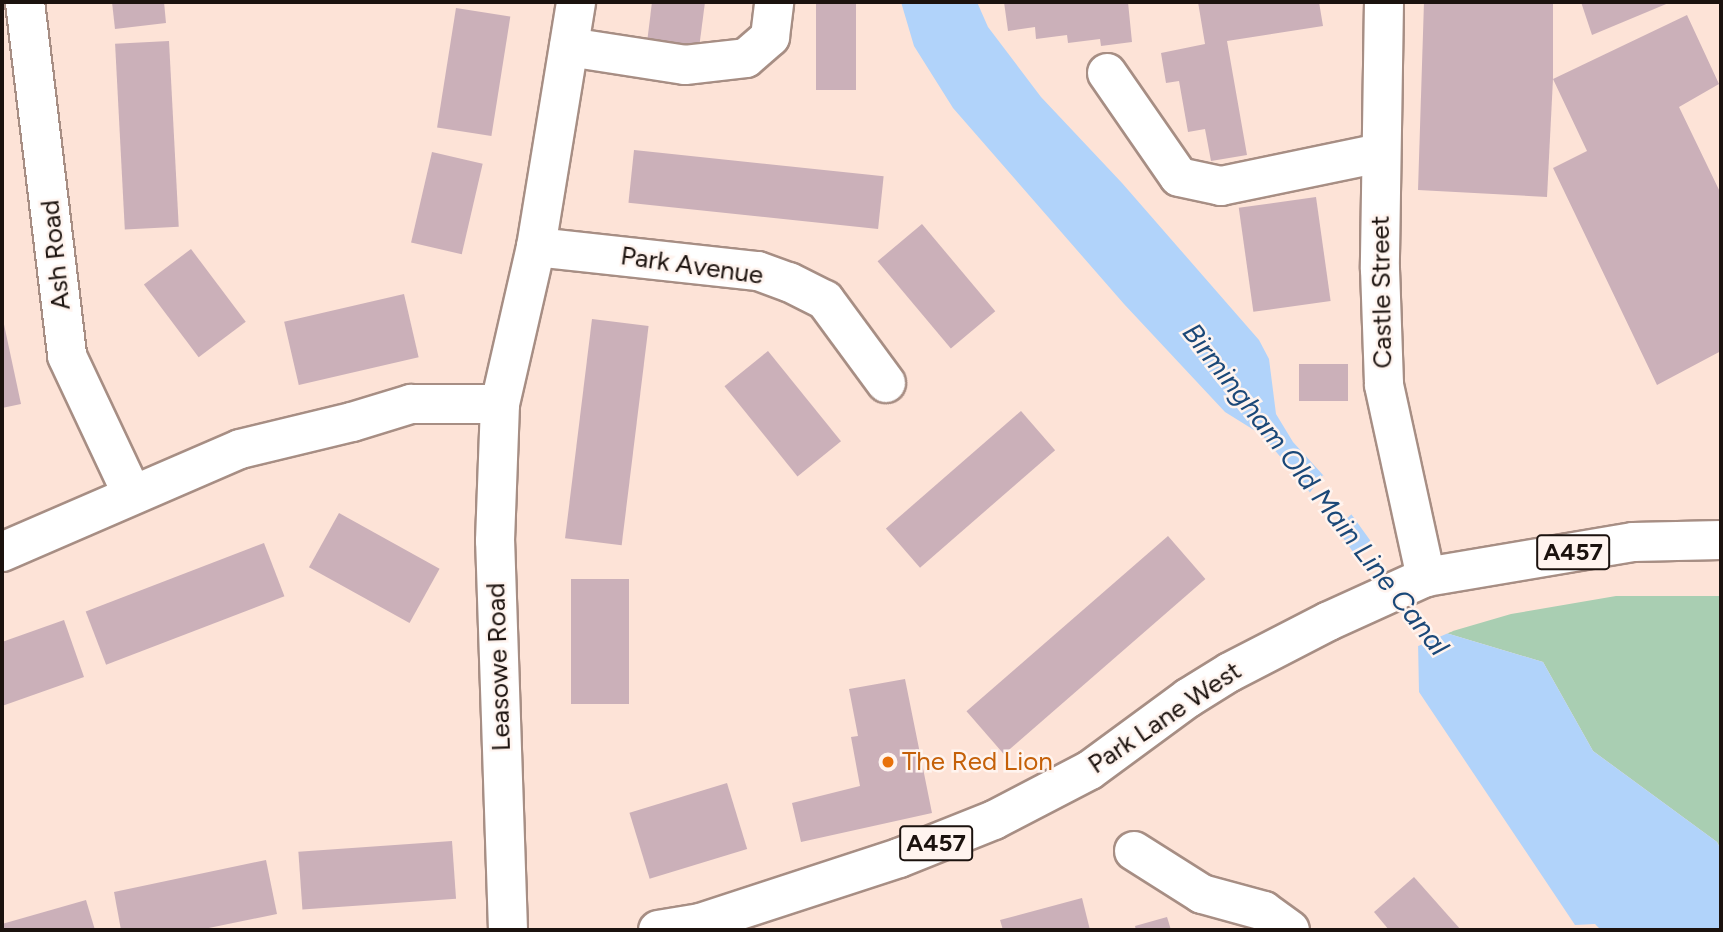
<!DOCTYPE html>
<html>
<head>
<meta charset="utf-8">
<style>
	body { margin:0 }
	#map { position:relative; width:1723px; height:932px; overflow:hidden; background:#fde3d7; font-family:Figtree,sans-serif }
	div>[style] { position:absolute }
	.green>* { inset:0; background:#a9ceb2 }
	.water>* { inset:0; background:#b1d3fa }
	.pier>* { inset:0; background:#fde3d7 }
	.building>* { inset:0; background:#cbb0b9; transform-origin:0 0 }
	.roads { filter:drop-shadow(2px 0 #a78e84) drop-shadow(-2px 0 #a78e84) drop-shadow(0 2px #a78e84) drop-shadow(0 -2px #a78e84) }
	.minor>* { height:38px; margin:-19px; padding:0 19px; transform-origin:19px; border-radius:19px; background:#fff }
	.major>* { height:38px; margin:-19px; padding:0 19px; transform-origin:19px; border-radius:19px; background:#fff }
	.dots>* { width:19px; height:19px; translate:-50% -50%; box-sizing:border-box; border:4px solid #fff4ef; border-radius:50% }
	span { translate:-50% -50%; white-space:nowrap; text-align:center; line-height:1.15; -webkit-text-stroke:5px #fff4ef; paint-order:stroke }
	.shield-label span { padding:2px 5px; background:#fff4ef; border:2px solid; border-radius:5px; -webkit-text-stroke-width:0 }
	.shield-label { font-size:24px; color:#1b120e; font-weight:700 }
	.street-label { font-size:26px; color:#1b120e }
	.food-label { font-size:26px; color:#c56008 }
	.left { translate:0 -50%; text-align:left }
	.water-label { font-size:28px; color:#1b4878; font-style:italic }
	.frame { position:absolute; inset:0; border:4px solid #1b120e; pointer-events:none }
</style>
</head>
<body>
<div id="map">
	<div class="green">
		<i style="clip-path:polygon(1616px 596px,1721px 596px,1721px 850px,1717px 842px,1593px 751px,1543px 662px,1446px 633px,1511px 614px)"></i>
	</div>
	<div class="water">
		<i style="clip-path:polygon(901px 2px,977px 2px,988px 27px,1041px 97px,1122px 183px,1259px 340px,1269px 359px,1276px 414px,1293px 442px,1323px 475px,1437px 633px,1446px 633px,1543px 662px,1593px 751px,1717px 842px,1721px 850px,1721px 930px,1601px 930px,1595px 924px,1575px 925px,1419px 692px,1418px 641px,1308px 490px,1262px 435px,1225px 412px,1124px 304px,953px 108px,914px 46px)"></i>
	</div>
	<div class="pier">
		<i style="clip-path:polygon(1323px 475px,1354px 512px,1333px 531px,1308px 495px)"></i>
		<i style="clip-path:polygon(1373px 538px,1439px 630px,1453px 631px,1416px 647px,1352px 557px)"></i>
	</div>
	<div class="building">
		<i style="clip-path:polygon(112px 2px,164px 2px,166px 23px,115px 29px)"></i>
		<i style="clip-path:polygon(652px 2px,705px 2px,698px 56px,646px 51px)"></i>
		<i style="left:816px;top:2px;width:40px;height:88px"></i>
		<i style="clip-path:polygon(1004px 2px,1128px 2px,1132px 42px,1101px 46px,1100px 39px,1068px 43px,1067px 35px,1036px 39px,1035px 27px,1008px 31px)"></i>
		<i style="clip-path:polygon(1198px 2px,1319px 2px,1323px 26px,1227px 41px,1247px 155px,1211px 161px,1205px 129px,1188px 132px,1179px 81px,1166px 83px,1161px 53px,1205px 44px)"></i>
		<i style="clip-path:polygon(1424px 2px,1553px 2px,1553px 79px,1547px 197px,1418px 190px)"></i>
		<i style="clip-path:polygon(1581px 2px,1671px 2px,1592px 35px)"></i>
		<i style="left:456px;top:8px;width:55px;height:121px;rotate:9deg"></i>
		<i style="clip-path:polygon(1687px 15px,1719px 84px,1679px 107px,1721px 194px,1721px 351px,1657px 385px,1553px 168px,1587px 151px,1553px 79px)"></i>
		<i style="left:169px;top:41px;width:186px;height:54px;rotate:87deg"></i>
		<i style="left:634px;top:150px;width:251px;height:53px;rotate:6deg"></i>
		<i style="left:432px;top:152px;width:52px;height:93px;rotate:13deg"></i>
		<i style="left:1316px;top:197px;width:105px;height:78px;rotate:82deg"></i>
		<i style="left:922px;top:224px;width:114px;height:58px;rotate:50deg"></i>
		<i style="left:191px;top:249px;width:91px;height:59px;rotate:53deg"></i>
		<i style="left:404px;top:294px;width:65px;height:123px;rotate:77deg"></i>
		<i style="clip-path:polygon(2px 315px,21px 404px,2px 408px)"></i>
		<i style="left:592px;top:319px;width:57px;height:221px;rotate:7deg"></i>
		<i style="left:768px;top:351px;width:116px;height:56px;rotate:51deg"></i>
		<i style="left:1348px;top:364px;width:37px;height:49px;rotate:90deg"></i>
		<i style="left:1021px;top:411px;width:52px;height:179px;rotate:49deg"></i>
		<i style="left:339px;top:513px;width:115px;height:62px;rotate:29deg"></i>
		<i style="left:1168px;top:536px;width:57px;height:267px;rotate:49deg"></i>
		<i style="left:264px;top:543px;width:57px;height:191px;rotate:69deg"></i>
		<i style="left:629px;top:579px;width:125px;height:58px;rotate:90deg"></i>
		<i style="clip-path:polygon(64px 620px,84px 677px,2px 706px,2px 642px)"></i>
		<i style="clip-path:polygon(905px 679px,932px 813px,801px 842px,792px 803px,860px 786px,851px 737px,858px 736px,849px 689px)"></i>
		<i style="left:727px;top:783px;width:69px;height:102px;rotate:73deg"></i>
		<i style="left:452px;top:841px;width:58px;height:154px;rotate:86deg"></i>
		<i style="clip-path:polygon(266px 860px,277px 914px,199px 930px,121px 930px,114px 892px)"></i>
		<i style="clip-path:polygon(1414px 877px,1461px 930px,1389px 930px,1374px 912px)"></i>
		<i style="clip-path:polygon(1082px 898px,1090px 930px,1003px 930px,1000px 920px)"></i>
		<i style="clip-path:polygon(86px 900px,95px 930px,2px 930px,2px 924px)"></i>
		<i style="clip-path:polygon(1167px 917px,1171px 930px,1136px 930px,1135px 926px)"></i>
	</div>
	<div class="roads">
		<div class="minor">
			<i style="left:25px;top:2px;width:356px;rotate:83.2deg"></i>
			<i style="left:67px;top:356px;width:153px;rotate:64.8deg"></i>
			<i style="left:1384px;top:2px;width:267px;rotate:90.9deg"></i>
			<i style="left:1380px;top:269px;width:116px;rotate:88deg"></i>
			<i style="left:1384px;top:385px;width:197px;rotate:77.7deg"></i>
			<i style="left:569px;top:47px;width:117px;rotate:8.8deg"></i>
			<i style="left:685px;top:65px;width:61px;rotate:-6.5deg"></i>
			<i style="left:746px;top:58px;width:32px;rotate:-41deg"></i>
			<i style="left:770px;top:37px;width:35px;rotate:-83deg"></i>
			<i style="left:1107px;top:73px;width:126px;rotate:55.3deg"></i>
			<i style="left:1179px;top:177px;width:43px;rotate:12.1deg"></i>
			<i style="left:1221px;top:186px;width:163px;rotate:-11.7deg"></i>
			<i style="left:536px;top:247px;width:223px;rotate:6.2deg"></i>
			<i style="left:758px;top:271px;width:33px;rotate:20deg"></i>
			<i style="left:789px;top:282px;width:40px;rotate:26.6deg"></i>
			<i style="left:825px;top:300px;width:103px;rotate:53.7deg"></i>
			<i style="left:2px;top:552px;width:259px;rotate:-23.4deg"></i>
			<i style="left:240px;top:449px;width:115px;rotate:-13.6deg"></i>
			<i style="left:352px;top:422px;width:62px;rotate:-17deg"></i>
			<i style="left:411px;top:404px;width:89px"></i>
			<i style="left:1134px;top:851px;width:80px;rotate:32.3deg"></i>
			<i style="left:1202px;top:894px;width:64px;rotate:15.3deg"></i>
			<i style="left:1264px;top:911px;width:32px;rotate:36deg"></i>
			<i style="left:508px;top:930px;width:389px;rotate:-91.9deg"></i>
			<i style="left:495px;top:541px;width:137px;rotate:-87.9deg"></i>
			<i style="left:500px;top:404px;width:161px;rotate:-77.1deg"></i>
			<i style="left:536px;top:247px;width:248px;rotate:-80.7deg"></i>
		</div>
		<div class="major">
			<i style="left:658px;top:930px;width:43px;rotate:-9.5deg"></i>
			<i style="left:700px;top:923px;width:209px;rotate:-18.1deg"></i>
			<i style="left:899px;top:858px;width:102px;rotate:-21.8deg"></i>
			<i style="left:994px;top:820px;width:108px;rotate:-27.5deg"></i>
			<i style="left:1090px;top:770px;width:122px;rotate:-36.3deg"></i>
			<i style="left:1188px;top:698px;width:49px;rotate:-31.8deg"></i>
			<i style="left:1230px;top:672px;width:111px;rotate:-27.3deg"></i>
			<i style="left:1329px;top:621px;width:107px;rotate:-24.4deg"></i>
			<i style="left:1426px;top:577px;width:210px;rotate:-9.6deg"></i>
			<i style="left:1633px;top:542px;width:88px;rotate:-1.3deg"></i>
		</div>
	</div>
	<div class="dots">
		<i style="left:888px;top:762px;background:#e8710a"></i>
	</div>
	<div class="shield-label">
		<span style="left:1573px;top:552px">A457</span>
		<span style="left:936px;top:843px">A457</span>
	</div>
	<div class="street-label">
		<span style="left:56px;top:255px;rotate:-96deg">Ash Road</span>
		<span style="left:692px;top:266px;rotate:8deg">Park Avenue</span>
		<span style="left:1382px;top:292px;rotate:-91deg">Castle Street</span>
		<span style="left:499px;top:667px;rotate:-92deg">Leasowe Road</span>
		<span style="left:1165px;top:718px;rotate:-34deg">Park Lane West</span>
	</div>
	<div class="food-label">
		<span class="left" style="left:902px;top:762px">The Red Lion</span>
	</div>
	<div class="water-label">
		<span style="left:1316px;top:489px;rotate:52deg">Birmingham Old Main Line Canal</span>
	</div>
	<div class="frame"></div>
</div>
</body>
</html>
